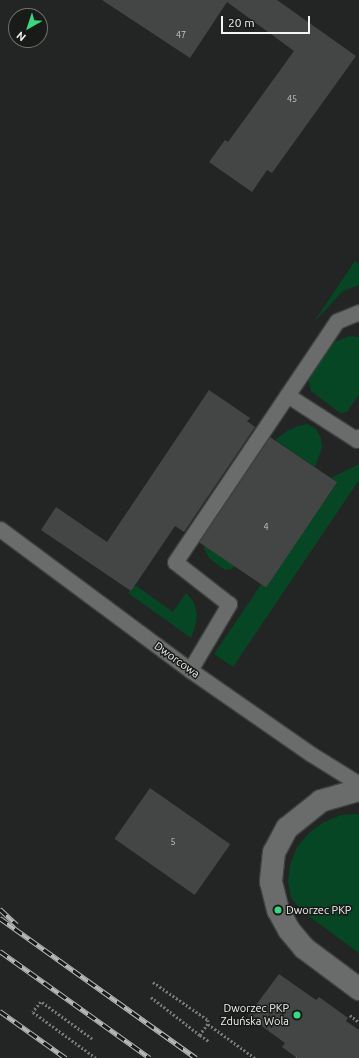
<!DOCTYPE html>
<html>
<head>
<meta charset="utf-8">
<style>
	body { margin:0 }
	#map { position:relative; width:359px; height:1058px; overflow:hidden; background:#222523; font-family:Ubuntu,sans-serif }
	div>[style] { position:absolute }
	.green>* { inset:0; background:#064625 }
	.building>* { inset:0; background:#434644; transform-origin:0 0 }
	.path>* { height:2.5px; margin-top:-1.25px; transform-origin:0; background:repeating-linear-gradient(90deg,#757876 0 2px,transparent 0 4px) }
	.roads { filter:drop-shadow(1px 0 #3f413f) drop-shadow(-1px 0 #3f413f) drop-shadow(0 1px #3f413f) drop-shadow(0 -1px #3f413f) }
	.service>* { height:15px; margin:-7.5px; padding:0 7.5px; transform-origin:7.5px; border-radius:7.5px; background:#696c6a }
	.minor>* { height:22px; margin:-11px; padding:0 11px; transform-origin:11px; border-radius:11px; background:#696c6a }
	.rail>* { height:4.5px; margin-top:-2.25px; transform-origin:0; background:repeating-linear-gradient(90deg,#191b19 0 9px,#b7b9b8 0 18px); box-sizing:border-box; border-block:1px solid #b7b9b8 }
	.dots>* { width:11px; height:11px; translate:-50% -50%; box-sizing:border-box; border:2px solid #191b19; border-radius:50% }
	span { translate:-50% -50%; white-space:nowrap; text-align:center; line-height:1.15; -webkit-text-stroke:3px #191b19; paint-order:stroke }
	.number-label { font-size:9px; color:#c7c9c8 }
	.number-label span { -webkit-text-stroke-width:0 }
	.street-label { font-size:11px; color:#f3f5f4 }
	.poi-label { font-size:11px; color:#f3f5f4 }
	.left { translate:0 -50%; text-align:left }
	.right { translate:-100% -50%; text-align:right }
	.north { position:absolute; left:8px; top:8px; width:40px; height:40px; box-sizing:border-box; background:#191b19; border:1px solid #707271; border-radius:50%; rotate:219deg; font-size:11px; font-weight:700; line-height:16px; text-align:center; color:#f3f5f4 }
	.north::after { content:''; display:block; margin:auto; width:14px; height:18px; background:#37d880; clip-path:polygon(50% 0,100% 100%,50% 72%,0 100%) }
	.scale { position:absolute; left:221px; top:16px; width:89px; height:18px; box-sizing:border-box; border:2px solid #f3f5f4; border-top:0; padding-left:5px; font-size:12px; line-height:14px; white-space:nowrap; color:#f3f5f4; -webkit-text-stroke:3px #191b19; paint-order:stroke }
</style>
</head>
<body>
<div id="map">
	<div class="green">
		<i style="clip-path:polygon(355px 261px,359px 264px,359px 285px,343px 291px,313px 323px)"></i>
		<i style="clip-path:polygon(349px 336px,359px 337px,359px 395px,347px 412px,340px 413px,311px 391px,308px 378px,330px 344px)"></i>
		<i style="clip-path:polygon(308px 424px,316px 429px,321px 438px,322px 448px,315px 467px,275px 440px,287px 431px,298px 426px)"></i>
		<i style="clip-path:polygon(359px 464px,359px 480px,233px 667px,214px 654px,262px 583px,266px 586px,337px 483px,331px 478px)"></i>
		<i style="clip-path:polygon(206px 535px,236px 566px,231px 569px,225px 570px,209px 558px,204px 548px)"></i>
		<i style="clip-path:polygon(135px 585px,173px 612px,186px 593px,194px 602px,197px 615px,195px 627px,191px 638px,128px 593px)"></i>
		<i style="clip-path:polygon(356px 814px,359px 815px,359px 953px,303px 912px,291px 898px,288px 882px,290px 865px,297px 847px,310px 832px,324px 822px,341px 815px)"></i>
	</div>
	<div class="building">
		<i style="clip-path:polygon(102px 0,277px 0,356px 56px,272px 173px,267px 170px,252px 192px,209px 162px,225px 140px,228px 142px,294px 51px,227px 2px,190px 58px)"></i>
		<i style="clip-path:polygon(209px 390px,250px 418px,247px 421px,255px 427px,184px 532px,175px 526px,131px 591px,41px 530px,56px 507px,107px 542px)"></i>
		<i style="left:270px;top:437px;width:81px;height:127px;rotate:34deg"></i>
		<i style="left:150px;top:788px;width:98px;height:62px;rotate:35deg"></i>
		<i style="clip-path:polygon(279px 974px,316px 1000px,319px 997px,348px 1018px,346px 1021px,359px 1030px,359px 1058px,297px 1058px,282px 1047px,285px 1043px,248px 1016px)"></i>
	</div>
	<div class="path">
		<i style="left:153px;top:982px;width:67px;rotate:34.6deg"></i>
		<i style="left:208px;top:1020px;width:4px;rotate:90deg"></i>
		<i style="left:208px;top:1024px;width:58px;rotate:35.9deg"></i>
		<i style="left:151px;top:997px;width:62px;rotate:37.8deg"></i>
		<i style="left:350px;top:1015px;width:11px;rotate:38deg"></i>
		<i style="left:208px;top:1024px;width:14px;rotate:126deg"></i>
		<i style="left:200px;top:1035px;width:12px;rotate:35deg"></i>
		<i style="left:92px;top:1039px;width:63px;rotate:-144deg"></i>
		<i style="left:41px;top:1002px;width:13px;rotate:129deg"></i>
		<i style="left:33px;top:1012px;width:78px;rotate:36.1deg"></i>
		<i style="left:296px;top:1058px;width:1px"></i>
	</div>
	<div class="roads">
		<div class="service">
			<i style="left:287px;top:395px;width:83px;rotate:32.7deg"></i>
			<i style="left:357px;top:440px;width:4px;rotate:-56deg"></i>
			<i style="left:0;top:529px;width:237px;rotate:36.6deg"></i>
			<i style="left:190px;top:670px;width:147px;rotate:34.8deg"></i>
			<i style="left:311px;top:754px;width:57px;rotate:32deg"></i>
			<i style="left:190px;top:670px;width:77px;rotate:-59.4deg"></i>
			<i style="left:229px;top:604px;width:68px;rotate:-142.1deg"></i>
			<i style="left:175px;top:562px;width:290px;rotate:-56.1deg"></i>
			<i style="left:337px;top:321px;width:24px;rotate:-22deg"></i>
		</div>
		<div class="minor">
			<i style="left:359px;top:790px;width:40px;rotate:164deg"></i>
			<i style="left:321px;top:801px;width:43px;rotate:141.5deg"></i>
			<i style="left:287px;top:828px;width:27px;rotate:118deg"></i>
			<i style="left:274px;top:852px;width:30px;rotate:96deg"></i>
			<i style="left:271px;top:882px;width:29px;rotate:76deg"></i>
			<i style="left:278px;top:910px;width:23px;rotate:61deg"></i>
			<i style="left:289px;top:930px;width:23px;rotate:50deg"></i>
			<i style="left:304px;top:948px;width:69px;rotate:36.7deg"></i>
		</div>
	</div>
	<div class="rail">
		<i style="left:0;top:909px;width:23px;rotate:43deg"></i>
		<i style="left:0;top:918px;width:241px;rotate:35.5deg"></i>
		<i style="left:0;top:951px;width:184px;rotate:35.5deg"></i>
		<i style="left:0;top:1011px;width:81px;rotate:35.5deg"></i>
	</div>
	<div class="dots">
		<i style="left:278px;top:910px;background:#37d880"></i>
		<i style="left:297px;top:1015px;background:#37d880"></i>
	</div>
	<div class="number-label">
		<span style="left:181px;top:35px">47</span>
		<span style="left:292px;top:99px">45</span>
		<span style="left:266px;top:527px">4</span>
		<span style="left:173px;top:842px">5</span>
	</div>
	<div class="street-label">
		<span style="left:177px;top:660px;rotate:36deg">Dworcowa</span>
	</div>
	<div class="poi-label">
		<span class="left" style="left:286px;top:910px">Dworzec PKP</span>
		<span class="right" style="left:289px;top:1015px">Dworzec PKP<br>Zduńska Wola</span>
	</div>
	<div class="north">N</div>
	<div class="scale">20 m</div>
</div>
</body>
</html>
